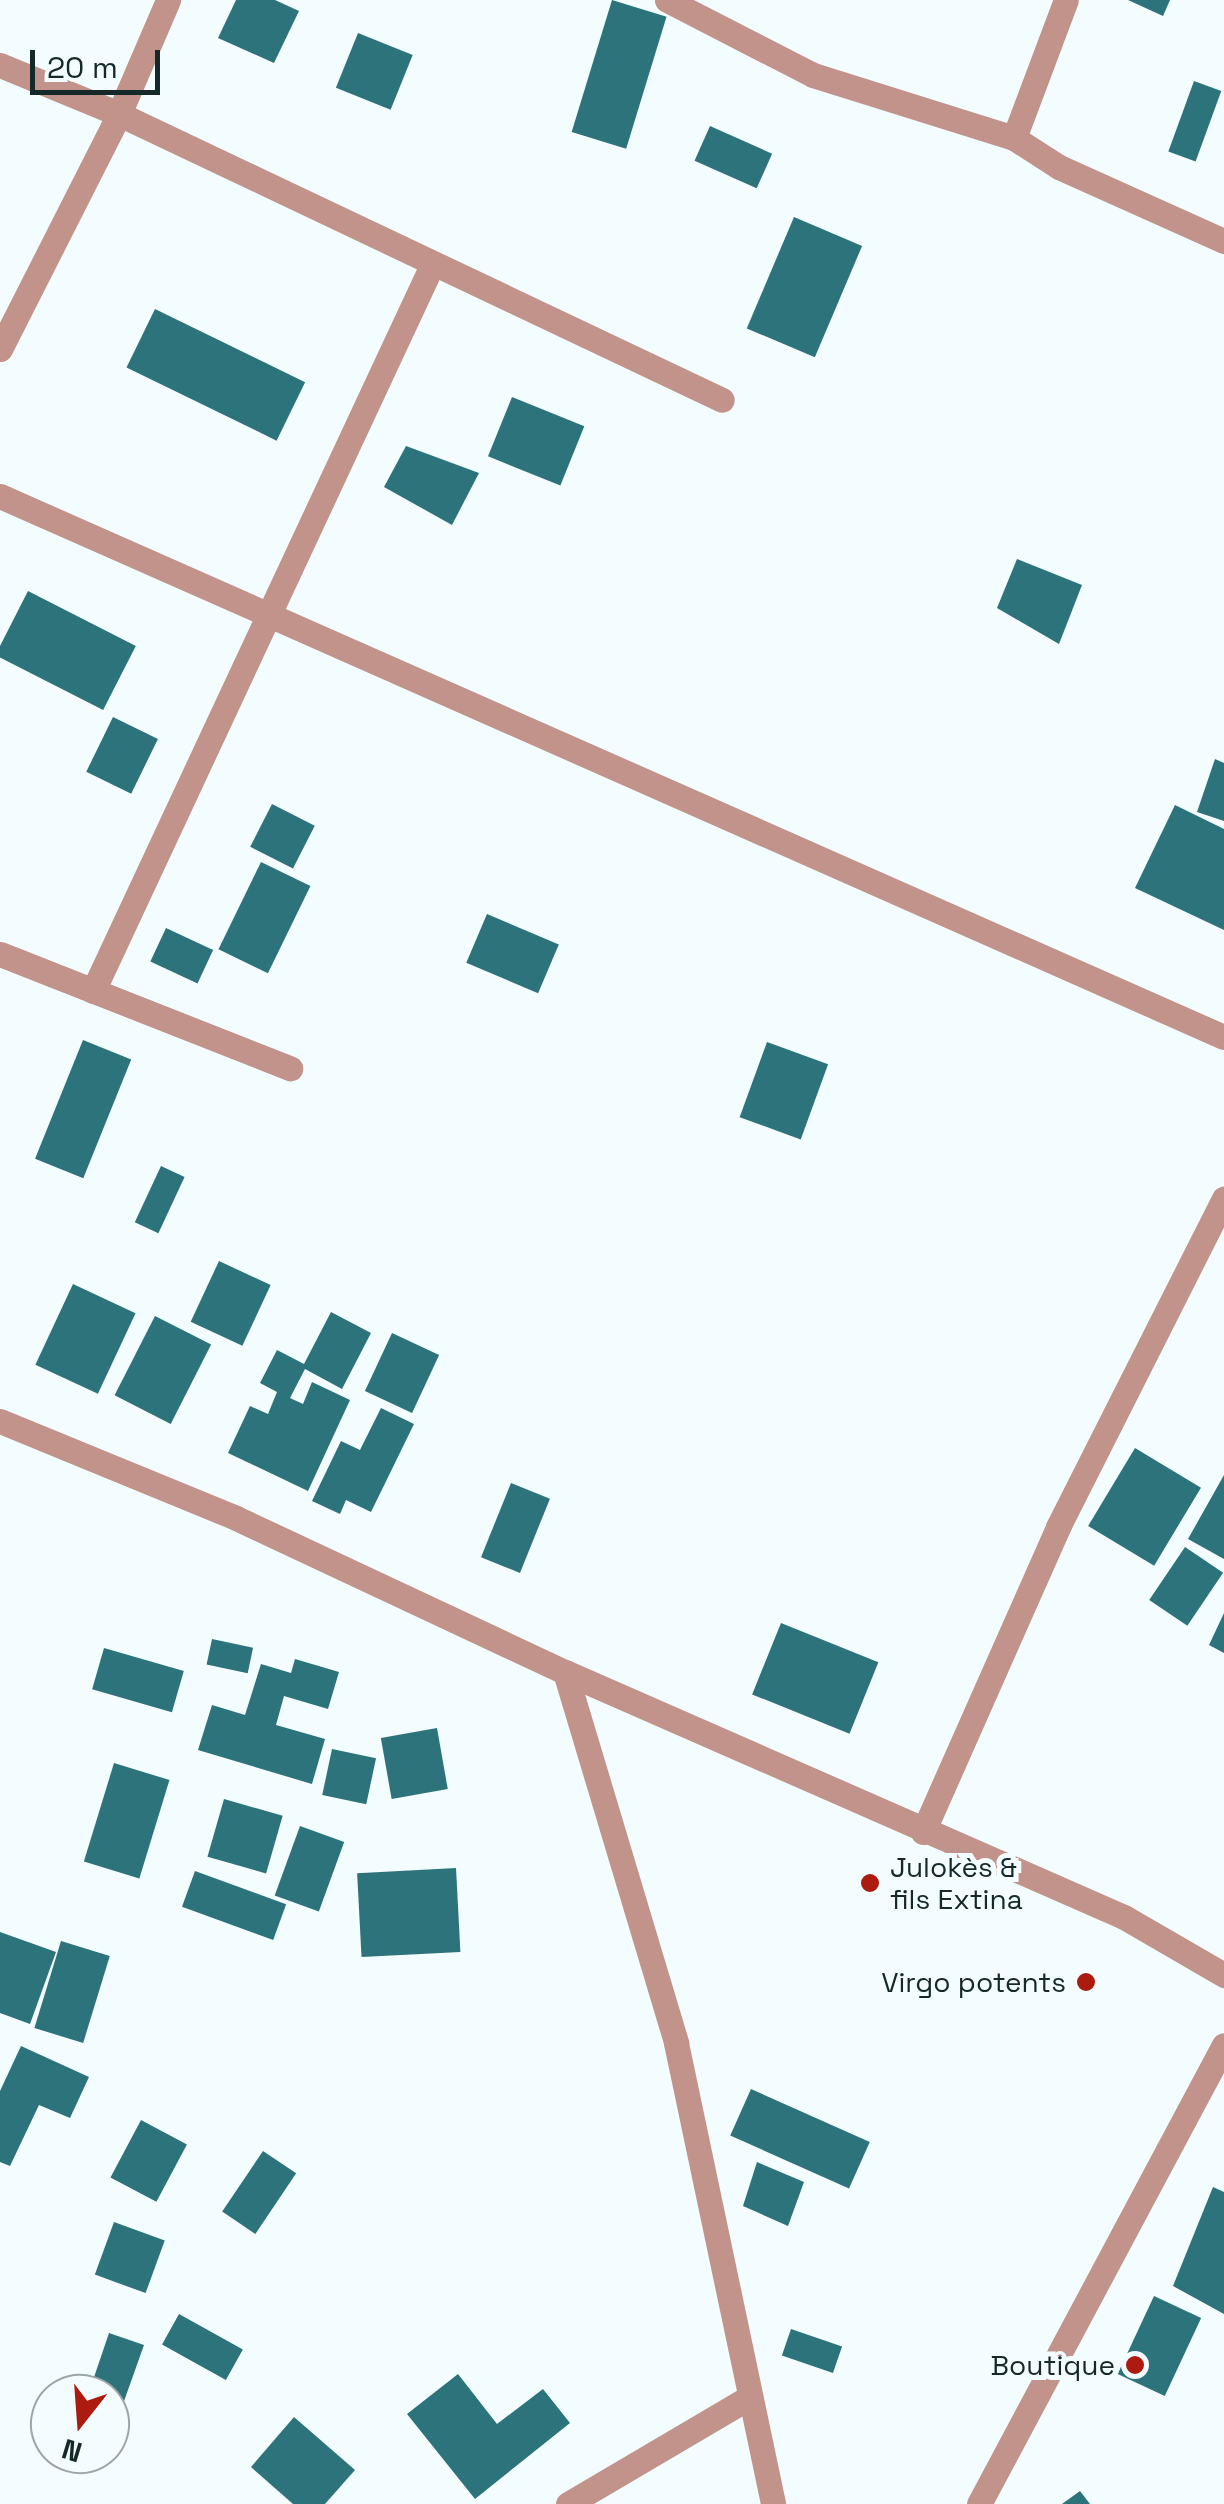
<!DOCTYPE html>
<html>
<head>
<meta charset="utf-8">
<style>
	body { margin:0 }
	#map { position:relative; width:1224px; height:2504px; overflow:hidden; background:#f3fcfe; font-family:"Space Grotesk",sans-serif }
	div>[style] { position:absolute }
	.building>* { inset:0; background:#2d737b; transform-origin:0 0 }
	.street>* { height:25px; margin:-12.5px; padding:0 12.5px; transform-origin:12.5px; border-radius:12.5px; background:#c2938b }
	.dots>* { width:28px; height:28px; translate:-50% -50%; box-sizing:border-box; border:5px solid #f3fcfe; border-radius:50% }
	span { translate:-50% -50%; white-space:nowrap; text-align:center; line-height:1.15; -webkit-text-stroke:10px #f3fcfe; paint-order:stroke }
	.poi-label { font-size:28px; color:#15282a }
	.left { translate:0 -50%; text-align:left }
	.right { translate:-100% -50%; text-align:right }
	.north { position:absolute; left:30px; top:2374px; width:100px; height:100px; box-sizing:border-box; background:#f3fcfe; border:2px solid #9aa7a9; border-radius:50%; rotate:197deg; font-size:28px; font-weight:700; line-height:40px; text-align:center; color:#15282a }
	.north::after { content:''; display:block; margin:auto; width:35px; height:45px; background:#ab1b0f; clip-path:polygon(50% 0,100% 100%,50% 72%,0 100%) }
	.scale { position:absolute; left:30px; top:50px; width:130px; height:45px; box-sizing:border-box; border:5px solid #15282a; border-top:0; padding-left:12px; font-size:30px; line-height:35px; white-space:nowrap; color:#15282a; -webkit-text-stroke:8px #f3fcfe; paint-order:stroke }
</style>
</head>
<body>
<div id="map">
	<div class="building">
		<i style="clip-path:polygon(236px 0,275px 0,299px 11px,274px 63px,218px 38px)"></i>
		<i style="left:612px;top:0;width:57px;height:138px;rotate:17deg"></i>
		<i style="clip-path:polygon(1128px 0,1170px 0,1163px 16px)"></i>
		<i style="left:358px;top:33px;width:59px;height:59px;rotate:22deg"></i>
		<i style="left:1194px;top:81px;width:29px;height:75px;rotate:20deg"></i>
		<i style="left:710px;top:126px;width:68px;height:38px;rotate:24deg"></i>
		<i style="left:794px;top:217px;width:74px;height:121px;rotate:23deg"></i>
		<i style="left:155px;top:309px;width:167px;height:65px;rotate:26deg"></i>
		<i style="left:512px;top:397px;width:78px;height:64px;rotate:22deg"></i>
		<i style="clip-path:polygon(406px 446px,479px 473px,452px 525px,384px 487px)"></i>
		<i style="clip-path:polygon(1017px 559px,1082px 585px,1059px 644px,997px 608px)"></i>
		<i style="left:28px;top:591px;width:121px;height:72px;rotate:27deg"></i>
		<i style="left:113px;top:717px;width:50px;height:61px;rotate:26deg"></i>
		<i style="clip-path:polygon(1215px 759px,1224px 763px,1224px 821px,1197px 812px)"></i>
		<i style="left:272px;top:804px;width:48px;height:48px;rotate:27deg"></i>
		<i style="clip-path:polygon(1175px 805px,1224px 829px,1224px 930px,1135px 888px)"></i>
		<i style="left:261px;top:862px;width:55px;height:97px;rotate:26deg"></i>
		<i style="left:487px;top:914px;width:78px;height:53px;rotate:23deg"></i>
		<i style="left:166px;top:928px;width:52px;height:37px;rotate:25deg"></i>
		<i style="left:83px;top:1040px;width:52px;height:128px;rotate:22deg"></i>
		<i style="left:767px;top:1042px;width:65px;height:80px;rotate:20deg"></i>
		<i style="left:161px;top:1166px;width:26px;height:62px;rotate:25deg"></i>
		<i style="left:219px;top:1261px;width:57px;height:67px;rotate:25deg"></i>
		<i style="left:73px;top:1284px;width:69px;height:89px;rotate:25deg"></i>
		<i style="clip-path:polygon(331px 1312px,371px 1333px,342px 1389px,305px 1369px,290px 1398px,303px 1404px,312px 1382px,350px 1400px,308px 1491px,228px 1453px,250px 1406px,268px 1414px,277px 1392px,260px 1383px,277px 1350px,304px 1364px)"></i>
		<i style="left:155px;top:1316px;width:63px;height:89px;rotate:27deg"></i>
		<i style="left:392px;top:1333px;width:52px;height:64px;rotate:25deg"></i>
		<i style="clip-path:polygon(381px 1408px,414px 1424px,371px 1512px,346px 1500px,340px 1514px,312px 1501px,341px 1441px,360px 1450px)"></i>
		<i style="left:1135px;top:1448px;width:77px;height:91px;rotate:31deg"></i>
		<i style="clip-path:polygon(1224px 1475px,1224px 1559px,1188px 1539px)"></i>
		<i style="left:511px;top:1483px;width:42px;height:80px;rotate:22deg"></i>
		<i style="left:1185px;top:1547px;width:46px;height:64px;rotate:34deg"></i>
		<i style="clip-path:polygon(1224px 1613px,1224px 1653px,1209px 1645px)"></i>
		<i style="left:781px;top:1623px;width:105px;height:77px;rotate:22deg"></i>
		<i style="left:212px;top:1639px;width:42px;height:26px;rotate:12deg"></i>
		<i style="left:104px;top:1648px;width:83px;height:43px;rotate:16deg"></i>
		<i style="clip-path:polygon(295px 1659px,339px 1672px,328px 1709px,284px 1696px,276px 1725px,325px 1739px,312px 1784px,198px 1750px,212px 1705px,245px 1715px,261px 1664px,291px 1673px)"></i>
		<i style="left:437px;top:1728px;width:62px;height:57px;rotate:80deg"></i>
		<i style="left:332px;top:1749px;width:45px;height:47px;rotate:12deg"></i>
		<i style="left:114px;top:1763px;width:58px;height:103px;rotate:17deg"></i>
		<i style="left:224px;top:1799px;width:61px;height:60px;rotate:16deg"></i>
		<i style="left:300px;top:1826px;width:47px;height:74px;rotate:20deg"></i>
		<i style="left:456px;top:1868px;width:84px;height:99px;rotate:87deg"></i>
		<i style="left:195px;top:1871px;width:97px;height:38px;rotate:20deg"></i>
		<i style="clip-path:polygon(0 1932px,56px 1952px,30px 2024px,0 2013px)"></i>
		<i style="left:61px;top:1941px;width:51px;height:91px;rotate:17deg"></i>
		<i style="clip-path:polygon(21px 2046px,89px 2077px,70px 2118px,39px 2105px,10px 2166px,0 2162px,0 2091px)"></i>
		<i style="left:751px;top:2089px;width:130px;height:51px;rotate:24deg"></i>
		<i style="left:141px;top:2120px;width:52px;height:65px;rotate:28deg"></i>
		<i style="left:263px;top:2151px;width:40px;height:73px;rotate:34deg"></i>
		<i style="clip-path:polygon(757px 2162px,804px 2182px,788px 2226px,743px 2206px)"></i>
		<i style="clip-path:polygon(1213px 2187px,1224px 2192px,1224px 2314px,1173px 2286px)"></i>
		<i style="left:114px;top:2222px;width:54px;height:56px;rotate:20deg"></i>
		<i style="left:1154px;top:2296px;width:52px;height:86px;rotate:25deg"></i>
		<i style="left:179px;top:2314px;width:73px;height:35px;rotate:29deg"></i>
		<i style="left:791px;top:2329px;width:54px;height:28px;rotate:19deg"></i>
		<i style="clip-path:polygon(109px 2333px,144px 2345px,123px 2404px,110px 2394px,89px 2392px)"></i>
		<i style="clip-path:polygon(458px 2374px,497px 2424px,543px 2389px,570px 2423px,475px 2499px,407px 2414px)"></i>
		<i style="clip-path:polygon(294px 2417px,355px 2470px,325px 2504px,293px 2504px,251px 2467px)"></i>
		<i style="clip-path:polygon(1080px 2491px,1090px 2504px,1062px 2504px)"></i>
	</div>
	<div class="street">
		<i style="left:667px;top:0;width:164px;rotate:27.2deg"></i>
		<i style="left:813px;top:75px;width:211px;rotate:17.4deg"></i>
		<i style="left:1014px;top:138px;width:54px;rotate:32.8deg"></i>
		<i style="left:1059px;top:167px;width:181px;rotate:24.2deg"></i>
		<i style="left:0;top:65px;width:129px;rotate:22.4deg"></i>
		<i style="left:119px;top:114px;width:667px;rotate:25.37deg"></i>
		<i style="left:1014px;top:138px;width:147px;rotate:-69.4deg"></i>
		<i style="left:0;top:349px;width:263px;rotate:-63.1deg"></i>
		<i style="left:119px;top:114px;width:124px;rotate:-66.7deg"></i>
		<i style="left:0;top:496px;width:1338px;rotate:23.85deg"></i>
		<i style="left:0;top:954px;width:312px;rotate:21.5deg"></i>
		<i style="left:93px;top:991px;width:801px;rotate:-64.97deg"></i>
		<i style="left:0;top:1421px;width:255px;rotate:22.3deg"></i>
		<i style="left:236px;top:1518px;width:363px;rotate:25.1deg"></i>
		<i style="left:565px;top:1672px;width:610px;rotate:23.67deg"></i>
		<i style="left:1124px;top:1917px;width:116px;rotate:30.1deg"></i>
		<i style="left:565px;top:1672px;width:387px;rotate:73.3deg"></i>
		<i style="left:676px;top:2043px;width:471px;rotate:78.1deg"></i>
		<i style="left:923px;top:1832px;width:334px;rotate:-66.1deg"></i>
		<i style="left:1058px;top:1527px;width:368px;rotate:-63.2deg"></i>
		<i style="left:568px;top:2504px;width:207px;rotate:-30.5deg"></i>
		<i style="left:979px;top:2504px;width:520px;rotate:-61.91deg"></i>
	</div>
	<div class="dots">
		<i style="left:870px;top:1883px;background:#ab1b0f"></i>
		<i style="left:1086px;top:1982px;background:#ab1b0f"></i>
		<i style="left:1135px;top:2365px;background:#ab1b0f"></i>
	</div>
	<div class="poi-label">
		<span class="left" style="left:890px;top:1883px">Julokès &amp;<br>fils Extina</span>
		<span class="right" style="left:1066px;top:1982px">Virgo potents</span>
		<span class="right" style="left:1115px;top:2365px">Boutique</span>
	</div>
	<div class="north">N</div>
	<div class="scale">20 m</div>
</div>
</body>
</html>
